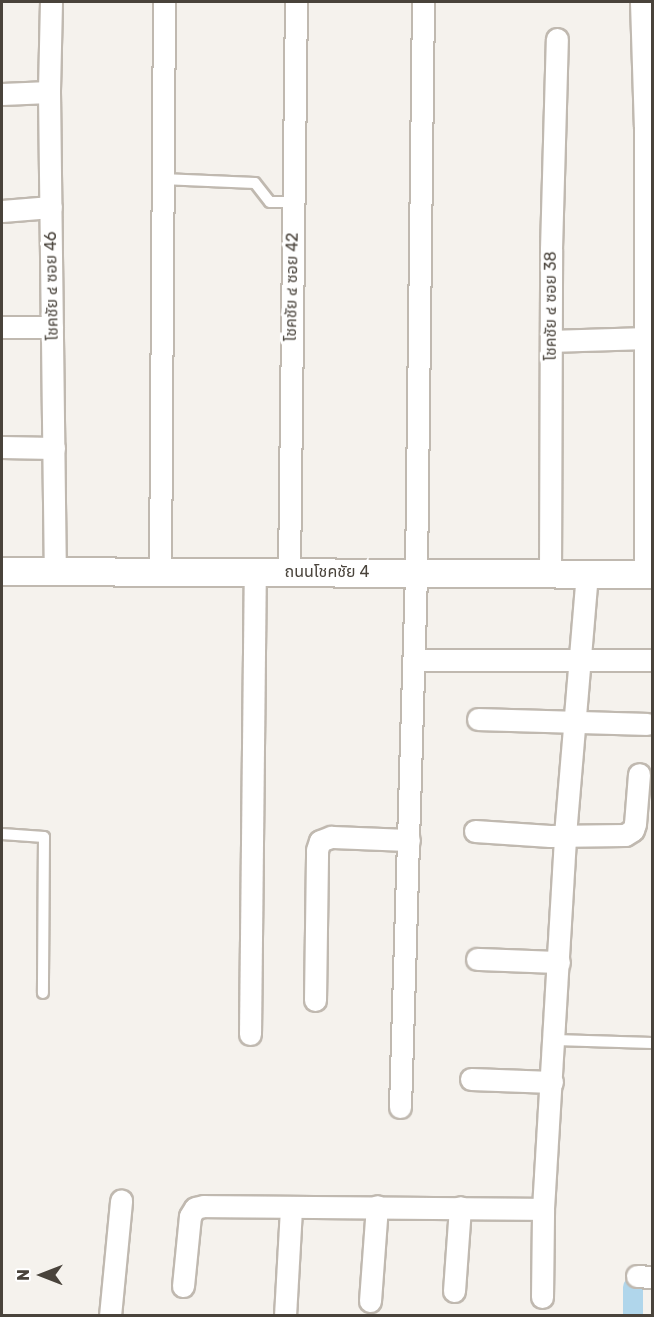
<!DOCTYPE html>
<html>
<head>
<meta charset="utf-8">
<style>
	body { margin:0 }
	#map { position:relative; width:654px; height:1317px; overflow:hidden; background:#f5f2ed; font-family:Rubik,"Noto Sans Thai",sans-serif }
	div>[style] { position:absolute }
	.canal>* { height:20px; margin:-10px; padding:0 10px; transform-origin:10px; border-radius:10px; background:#b0d6eb }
	.roads { filter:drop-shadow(2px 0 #c0b9b0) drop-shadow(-2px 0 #c0b9b0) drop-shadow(0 2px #c0b9b0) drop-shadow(0 -2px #c0b9b0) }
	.service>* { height:10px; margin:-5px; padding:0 5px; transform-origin:5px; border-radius:5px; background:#fff }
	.minor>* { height:21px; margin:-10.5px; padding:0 10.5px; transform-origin:10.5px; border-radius:10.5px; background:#fff }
	.tertiary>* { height:27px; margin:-13.5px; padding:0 13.5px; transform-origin:13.5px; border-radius:13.5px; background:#fff }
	span { translate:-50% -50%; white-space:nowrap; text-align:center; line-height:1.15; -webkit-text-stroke:6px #fff; paint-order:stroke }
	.street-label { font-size:16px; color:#49433b }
	.frame { position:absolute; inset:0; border:3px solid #49433b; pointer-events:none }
	.north { position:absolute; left:12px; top:1245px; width:60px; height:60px; -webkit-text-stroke:4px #fff; paint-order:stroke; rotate:270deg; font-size:16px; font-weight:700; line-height:24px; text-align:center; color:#49433b }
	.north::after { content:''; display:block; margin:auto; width:21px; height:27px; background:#49433b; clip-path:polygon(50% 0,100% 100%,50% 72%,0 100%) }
</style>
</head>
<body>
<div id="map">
	<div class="canal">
		<i style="left:633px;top:1316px;width:29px;rotate:-90deg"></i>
	</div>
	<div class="roads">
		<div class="service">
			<i style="left:162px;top:179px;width:93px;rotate:2.5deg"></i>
			<i style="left:255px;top:183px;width:24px;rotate:52deg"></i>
			<i style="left:270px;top:202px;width:23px"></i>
			<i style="left:2px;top:834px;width:42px;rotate:4.1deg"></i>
			<i style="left:44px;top:837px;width:156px;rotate:90.4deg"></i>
			<i style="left:555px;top:1040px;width:97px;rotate:1.8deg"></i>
		</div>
		<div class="minor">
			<i style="left:51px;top:2px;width:90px;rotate:91.3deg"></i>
			<i style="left:49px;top:92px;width:479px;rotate:89.3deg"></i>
			<i style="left:641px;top:2px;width:124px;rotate:88.2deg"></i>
			<i style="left:645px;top:126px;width:448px;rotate:90deg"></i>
			<i style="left:2px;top:94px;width:47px;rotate:-2.4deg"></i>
			<i style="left:2px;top:211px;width:49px;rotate:-4.7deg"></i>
			<i style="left:2px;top:327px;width:50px"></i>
			<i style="left:551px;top:341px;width:94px;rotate:-1.8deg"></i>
			<i style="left:2px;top:447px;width:52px;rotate:1.1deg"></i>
			<i style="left:160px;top:572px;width:570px;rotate:-89.6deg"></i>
			<i style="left:289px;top:572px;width:570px;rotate:-89.3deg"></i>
			<i style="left:550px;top:573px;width:324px;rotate:-89.8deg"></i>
			<i style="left:551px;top:249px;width:210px;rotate:-88.4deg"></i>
			<i style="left:415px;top:660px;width:237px"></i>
			<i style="left:478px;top:719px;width:169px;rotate:1.7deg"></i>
			<i style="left:475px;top:831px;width:75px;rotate:3.8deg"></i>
			<i style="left:550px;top:836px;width:75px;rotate:-0.8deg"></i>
			<i style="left:625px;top:835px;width:9px;rotate:-32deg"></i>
			<i style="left:633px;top:830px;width:6px;rotate:-72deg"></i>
			<i style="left:635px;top:824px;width:50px;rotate:-85.4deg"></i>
			<i style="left:477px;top:959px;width:82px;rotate:2.1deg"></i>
			<i style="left:315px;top:1000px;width:150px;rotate:-89.2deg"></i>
			<i style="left:317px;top:850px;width:9px;rotate:-72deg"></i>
			<i style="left:320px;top:841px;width:12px;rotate:-20deg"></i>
			<i style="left:331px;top:837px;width:78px;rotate:2.2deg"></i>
			<i style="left:250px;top:1034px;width:462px;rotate:-89.4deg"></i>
			<i style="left:471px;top:1079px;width:81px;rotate:2.1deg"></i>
			<i style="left:400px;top:1107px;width:534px;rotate:-88.28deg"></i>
			<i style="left:416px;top:573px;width:571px;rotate:-89.3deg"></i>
			<i style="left:637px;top:1276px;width:15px;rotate:4deg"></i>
			<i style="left:183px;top:1286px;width:70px;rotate:-84.3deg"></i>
			<i style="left:190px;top:1216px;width:9px;rotate:-58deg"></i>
			<i style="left:195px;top:1208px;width:9px;rotate:-13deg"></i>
			<i style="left:204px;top:1206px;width:339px;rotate:0.5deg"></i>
			<i style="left:454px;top:1291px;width:84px;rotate:-85.9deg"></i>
			<i style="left:542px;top:1297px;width:88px;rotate:-89.3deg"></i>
			<i style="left:543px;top:1209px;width:375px;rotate:-86.6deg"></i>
			<i style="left:565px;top:835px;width:263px;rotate:-85.2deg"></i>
			<i style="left:370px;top:1301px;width:95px;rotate:-85.8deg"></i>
			<i style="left:110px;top:1316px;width:116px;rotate:-84.5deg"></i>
			<i style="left:285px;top:1316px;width:108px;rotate:-86.8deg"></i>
		</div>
		<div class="tertiary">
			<i style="left:2px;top:571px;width:650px;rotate:0.26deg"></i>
		</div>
	</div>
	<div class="street-label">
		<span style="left:52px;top:286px;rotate:-91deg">โชคชัย ๔ ซอย 46</span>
		<span style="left:292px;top:287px;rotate:-89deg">โชคชัย ๔ ซอย 42</span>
		<span style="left:551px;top:306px;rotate:-90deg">โชคชัย ๔ ซอย 38</span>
		<span style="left:327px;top:572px">ถนนโชคชัย 4</span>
	</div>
	<div class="frame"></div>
	<div class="north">N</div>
</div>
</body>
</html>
